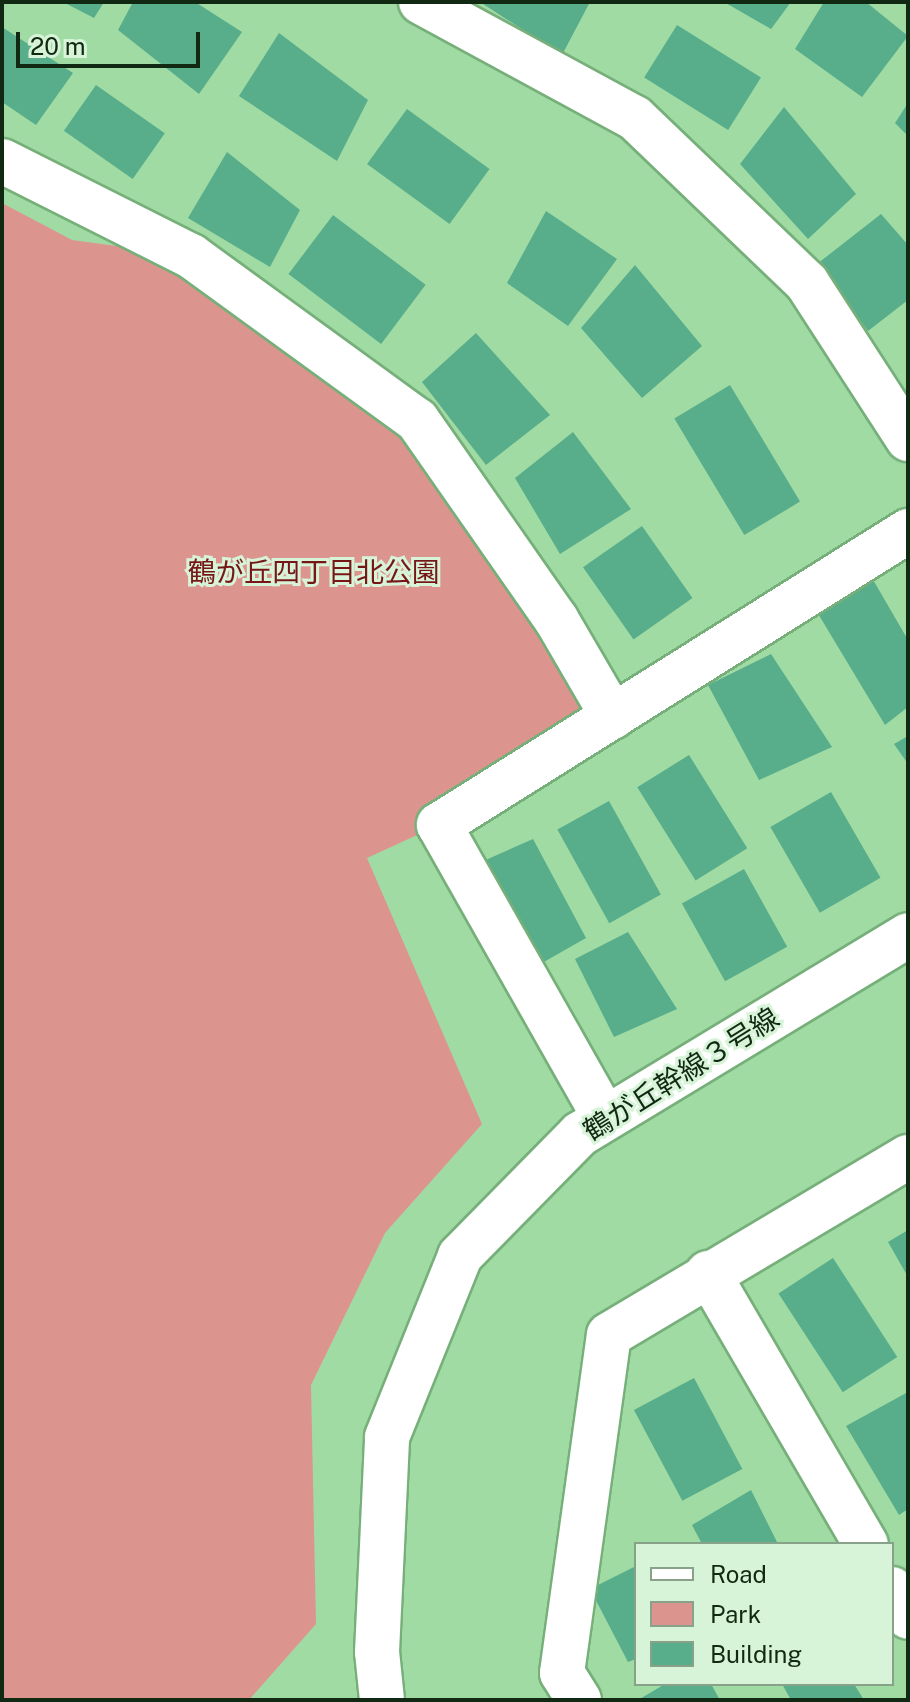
<!DOCTYPE html>
<html>
<head>
<meta charset="utf-8">
<style>
	body { margin:0 }
	#map { position:relative; width:910px; height:1702px; overflow:hidden; background:#a1dba4; font-family:"Public Sans","Noto Sans JP",sans-serif }
	div>[style] { position:absolute }
	.green>* { inset:0; background:#dc958e }
	.building>* { inset:0; background:#58ad8b; transform-origin:0 0 }
	.roads { filter:drop-shadow(2px 0 #76af7a) drop-shadow(-2px 0 #76af7a) drop-shadow(0 2px #76af7a) drop-shadow(0 -2px #76af7a) }
	.minor>* { height:44px; margin:-22px; padding:0 22px; transform-origin:22px; border-radius:22px; background:#fff }
	.tertiary>* { height:44px; margin:-22px; padding:0 22px; transform-origin:22px; border-radius:22px; background:#fff }
	span { translate:-50% -50%; white-space:nowrap; text-align:center; line-height:1.15; -webkit-text-stroke:6px #d7f4d8; paint-order:stroke }
	.park-label { font-size:28px; color:#771617 }
	.street-label { font-size:28px; color:#112813 }
	.frame { position:absolute; inset:0; border:4px solid #112813; pointer-events:none }
	.legend { position:absolute; left:634px; top:1542px; width:260px; height:144px; box-sizing:border-box; background:#d7f4d8; border:2px solid #88a289; margin:0; padding:10px 14px; list-style:none; font-size:24px; color:#112813 }
	.legend li { display:flex; align-items:center; gap:16px; height:40px }
	.legend b { width:40px; border:2px solid #88a289 }
	.scale { position:absolute; left:16px; top:32px; width:184px; height:36px; box-sizing:border-box; border:4px solid #112813; border-top:0; padding-left:10px; font-size:24px; line-height:28px; white-space:nowrap; color:#112813; -webkit-text-stroke:6px #d7f4d8; paint-order:stroke }
</style>
</head>
<body>
<div id="map">
	<div class="green">
		<i style="clip-path:polygon(2px 203px,72px 240px,191px 256px,417px 420px,613px 717px,439px 825px,367px 858px,482px 1124px,385px 1233px,311px 1385px,316px 1624px,249px 1700px,2px 1700px)"></i>
	</div>
	<div class="building">
		<i style="clip-path:polygon(63px 2px,104px 2px,94px 18px)"></i>
		<i style="clip-path:polygon(133px 2px,195px 2px,242px 32px,199px 94px,118px 30px)"></i>
		<i style="clip-path:polygon(480px 2px,590px 2px,562px 55px)"></i>
		<i style="clip-path:polygon(724px 2px,791px 2px,771px 29px)"></i>
		<i style="clip-path:polygon(824px 2px,866px 2px,908px 36px,862px 97px,795px 49px)"></i>
		<i style="left:677px;top:25px;width:99px;height:62px;rotate:32deg"></i>
		<i style="clip-path:polygon(2px 27px,73px 73px,36px 125px,2px 102px)"></i>
		<i style="clip-path:polygon(279px 33px,368px 100px,337px 161px,239px 96px)"></i>
		<i style="left:96px;top:85px;width:84px;height:56px;rotate:35deg"></i>
		<i style="clip-path:polygon(908px 103px,908px 136px,895px 123px)"></i>
		<i style="clip-path:polygon(784px 107px,856px 194px,808px 239px,740px 164px)"></i>
		<i style="left:407px;top:109px;width:102px;height:68px;rotate:36deg"></i>
		<i style="clip-path:polygon(227px 152px,300px 210px,270px 267px,188px 218px)"></i>
		<i style="clip-path:polygon(546px 211px,617px 259px,568px 326px,507px 283px)"></i>
		<i style="clip-path:polygon(881px 214px,908px 245px,908px 300px,868px 331px,817px 264px)"></i>
		<i style="left:333px;top:215px;width:116px;height:74px;rotate:37deg"></i>
		<i style="clip-path:polygon(635px 265px,702px 346px,642px 398px,581px 328px)"></i>
		<i style="clip-path:polygon(476px 333px,550px 415px,486px 465px,422px 382px)"></i>
		<i style="left:730px;top:385px;width:136px;height:65px;rotate:59deg"></i>
		<i style="clip-path:polygon(573px 432px,631px 509px,560px 554px,515px 478px)"></i>
		<i style="left:642px;top:526px;width:88px;height:72px;rotate:55deg"></i>
		<i style="clip-path:polygon(872px 578px,908px 640px,908px 707px,885px 725px,817px 612px)"></i>
		<i style="clip-path:polygon(771px 654px,832px 747px,759px 780px,708px 685px)"></i>
		<i style="clip-path:polygon(908px 736px,908px 764px,894px 744px)"></i>
		<i style="left:689px;top:755px;width:110px;height:61px;rotate:58deg"></i>
		<i style="left:831px;top:792px;width:99px;height:70px;rotate:60deg"></i>
		<i style="left:609px;top:801px;width:107px;height:59px;rotate:61deg"></i>
		<i style="clip-path:polygon(533px 839px,586px 938px,542px 963px,481px 862px)"></i>
		<i style="left:744px;top:869px;width:89px;height:71px;rotate:61deg"></i>
		<i style="clip-path:polygon(628px 932px,677px 1009px,614px 1037px,575px 959px)"></i>
		<i style="clip-path:polygon(908px 1230px,908px 1277px,888px 1242px)"></i>
		<i style="left:833px;top:1258px;width:118px;height:65px;rotate:57deg"></i>
		<i style="left:694px;top:1378px;width:103px;height:68px;rotate:62deg"></i>
		<i style="clip-path:polygon(908px 1392px,908px 1509px,899px 1515px,846px 1426px)"></i>
		<i style="clip-path:polygon(751px 1490px,778px 1544px,702px 1544px,692px 1525px)"></i>
		<i style="clip-path:polygon(636px 1566px,636px 1659px,628px 1662px,590px 1589px)"></i>
		<i style="clip-path:polygon(665px 1684px,711px 1684px,720px 1700px,638px 1700px)"></i>
		<i style="clip-path:polygon(782px 1684px,854px 1684px,864px 1700px,791px 1700px)"></i>
	</div>
	<div class="roads">
		<div class="minor">
			<i style="left:421px;top:2px;width:243px;rotate:28.5deg"></i>
			<i style="left:635px;top:118px;width:238px;rotate:43.8deg"></i>
			<i style="left:807px;top:283px;width:186px;rotate:57.1deg"></i>
			<i style="left:2px;top:161px;width:212px;rotate:26.7deg"></i>
			<i style="left:191px;top:256px;width:279px;rotate:36deg"></i>
			<i style="left:417px;top:420px;width:243px;rotate:55.1deg"></i>
			<i style="left:556px;top:619px;width:113px;rotate:59.8deg"></i>
			<i style="left:605px;top:1118px;width:337px;rotate:-119.5deg"></i>
			<i style="left:439px;top:825px;width:554px;rotate:-32.08deg"></i>
			<i style="left:708px;top:1273px;width:314px;rotate:59.8deg"></i>
			<i style="left:892px;top:1589px;width:32px;rotate:60deg"></i>
			<i style="left:579px;top:1700px;width:32px;rotate:-122deg"></i>
			<i style="left:562px;top:1673px;width:341px;rotate:-82.1deg"></i>
			<i style="left:609px;top:1335px;width:348px;rotate:-30.8deg"></i>
		</div>
		<div class="tertiary">
			<i style="left:382px;top:1700px;width:48px;rotate:-95.9deg"></i>
			<i style="left:377px;top:1652px;width:215px;rotate:-87.3deg"></i>
			<i style="left:387px;top:1437px;width:195px;rotate:-68deg"></i>
			<i style="left:460px;top:1256px;width:171px;rotate:-45.5deg"></i>
			<i style="left:580px;top:1134px;width:384px;rotate:-31.2deg"></i>
		</div>
	</div>
	<div class="park-label">
		<span style="left:314px;top:572px">鶴が丘四丁目北公園</span>
	</div>
	<div class="street-label">
		<span style="left:681px;top:1074px;rotate:-32deg">鶴が丘幹線３号線</span>
	</div>
	<div class="frame"></div>
	<ul class="legend">
	<li><b style="height:10px;background:#fff"></b>Road</li>
	<li><b style="height:22px;background:#dc958e"></b>Park</li>
	<li><b style="height:22px;background:#58ad8b"></b>Building</li>
	</ul>
	<div class="scale">20 m</div>
</div>
</body>
</html>
